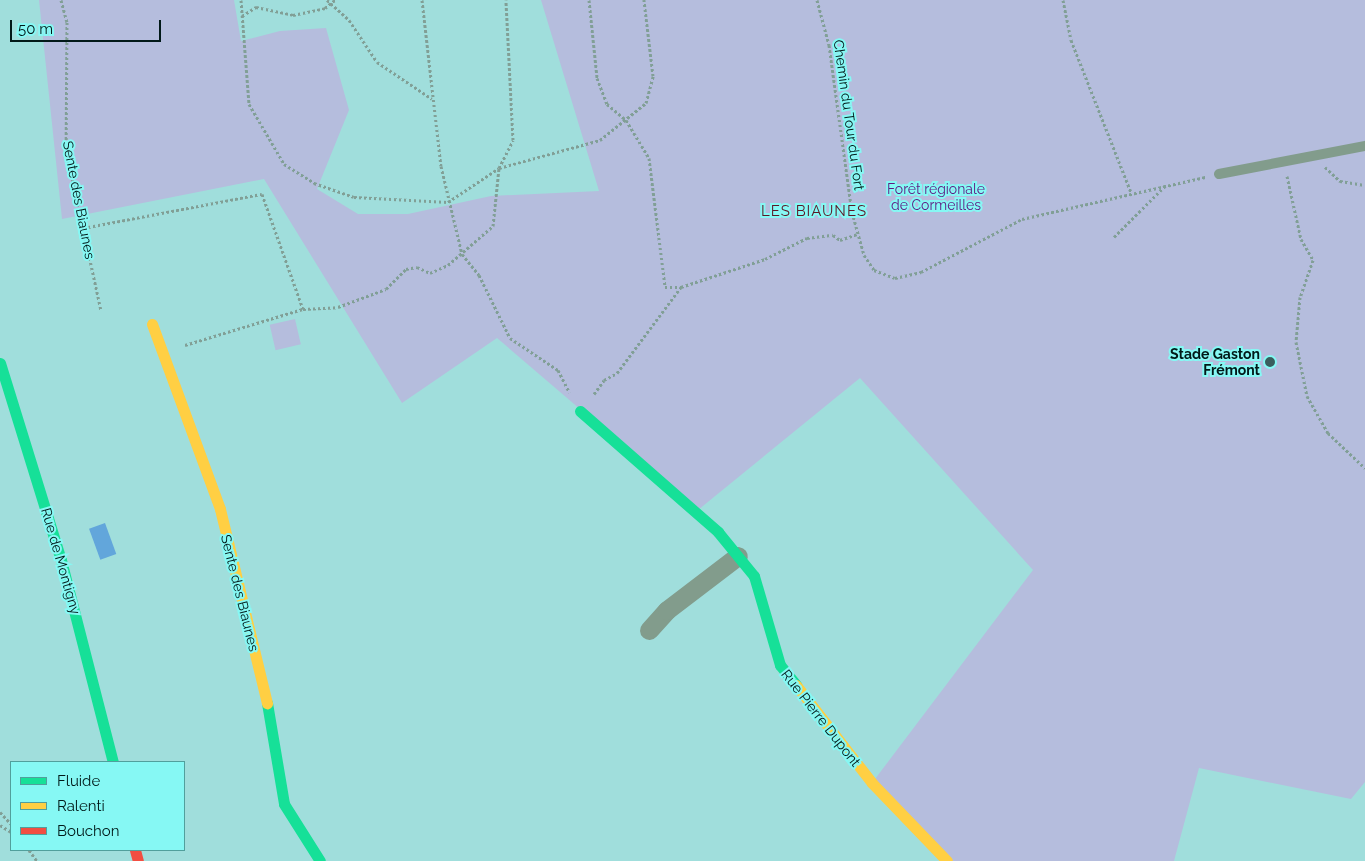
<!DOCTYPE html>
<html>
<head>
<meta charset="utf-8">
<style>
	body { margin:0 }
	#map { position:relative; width:1365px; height:861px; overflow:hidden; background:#a0dedc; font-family:Raleway,sans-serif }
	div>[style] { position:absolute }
	.green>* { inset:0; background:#b5bddd; transform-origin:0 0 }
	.water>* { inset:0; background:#62a6db; transform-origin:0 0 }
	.path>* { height:3px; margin-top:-1.5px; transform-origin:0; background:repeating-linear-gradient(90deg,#819f96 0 2.5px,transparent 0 5px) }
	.lane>* { height:10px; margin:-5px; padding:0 5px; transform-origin:5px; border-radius:5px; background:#829c8c }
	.street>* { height:19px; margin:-9.5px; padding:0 9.5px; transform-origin:9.5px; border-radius:9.5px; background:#829c8c }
	.fast>* { height:11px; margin:-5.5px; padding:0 5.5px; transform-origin:5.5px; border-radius:5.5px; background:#16e098 }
	.slow>* { height:11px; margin:-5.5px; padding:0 5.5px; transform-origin:5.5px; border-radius:5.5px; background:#ffcf43 }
	.jam>* { height:11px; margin:-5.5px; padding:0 5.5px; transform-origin:5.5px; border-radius:5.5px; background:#f24e42 }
	.dots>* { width:14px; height:14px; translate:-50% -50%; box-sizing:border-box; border:2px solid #86f8f4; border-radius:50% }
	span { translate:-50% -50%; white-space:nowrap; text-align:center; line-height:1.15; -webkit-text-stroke:4px #86f8f4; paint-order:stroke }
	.street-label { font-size:14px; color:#011918 }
	.park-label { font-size:14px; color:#5f1980 }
	.poi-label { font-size:14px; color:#011918; font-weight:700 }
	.right { translate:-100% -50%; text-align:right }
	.neighbourhood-label { font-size:15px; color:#5c1726; letter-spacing:1px }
	.legend { position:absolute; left:10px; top:761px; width:175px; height:90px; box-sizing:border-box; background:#86f8f4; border:1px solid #519f9c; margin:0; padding:6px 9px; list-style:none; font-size:15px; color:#011918 }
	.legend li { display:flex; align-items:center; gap:10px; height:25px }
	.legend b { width:25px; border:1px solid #519f9c }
	.scale { position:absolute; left:10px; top:20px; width:151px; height:22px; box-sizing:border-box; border:2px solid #011918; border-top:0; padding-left:6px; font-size:15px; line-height:18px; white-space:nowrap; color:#011918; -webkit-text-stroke:4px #86f8f4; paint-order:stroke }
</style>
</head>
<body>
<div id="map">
	<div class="green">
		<i style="clip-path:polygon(39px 0,234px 0,241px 41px,280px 31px,326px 28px,349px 110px,317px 189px,358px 214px,408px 214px,491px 196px,599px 191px,541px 0,1365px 0,1365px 782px,1351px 799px,1199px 768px,1174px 861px,947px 861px,872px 783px,1033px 570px,860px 378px,698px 510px,497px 338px,402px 403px,264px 179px,62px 219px)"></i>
		<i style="left:295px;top:319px;width:26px;height:26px;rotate:77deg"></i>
	</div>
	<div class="water">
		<i style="left:105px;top:523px;width:33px;height:17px;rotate:70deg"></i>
	</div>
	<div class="path">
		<i style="left:61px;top:0;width:23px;rotate:75deg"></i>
		<i style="left:67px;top:22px;width:128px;rotate:90.4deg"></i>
		<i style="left:66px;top:150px;width:164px;rotate:77.7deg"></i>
		<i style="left:241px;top:0;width:104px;rotate:85.6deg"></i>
		<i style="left:249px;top:104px;width:69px;rotate:59.7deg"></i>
		<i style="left:284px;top:164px;width:36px;rotate:32deg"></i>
		<i style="left:314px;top:183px;width:42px;rotate:19.3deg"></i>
		<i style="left:354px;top:197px;width:94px;rotate:3deg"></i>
		<i style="left:448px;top:202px;width:61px;rotate:-33.7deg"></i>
		<i style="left:499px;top:168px;width:105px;rotate:-15.5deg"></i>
		<i style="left:600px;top:140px;width:59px;rotate:-38.8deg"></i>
		<i style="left:646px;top:103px;width:28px;rotate:-75deg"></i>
		<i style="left:653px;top:76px;width:77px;rotate:-96.8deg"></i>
		<i style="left:327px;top:0;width:30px;rotate:42deg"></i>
		<i style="left:349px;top:20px;width:50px;rotate:56.3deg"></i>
		<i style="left:377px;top:62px;width:66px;rotate:33.9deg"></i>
		<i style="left:422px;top:0;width:167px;rotate:83.5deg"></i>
		<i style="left:441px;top:166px;width:90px;rotate:76.6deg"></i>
		<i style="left:462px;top:254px;width:27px;rotate:51deg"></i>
		<i style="left:479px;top:275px;width:70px;rotate:63.8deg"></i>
		<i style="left:510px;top:338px;width:58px;rotate:33.7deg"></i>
		<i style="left:558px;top:370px;width:25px;rotate:63deg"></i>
		<i style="left:589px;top:0;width:78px;rotate:84.1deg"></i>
		<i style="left:597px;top:78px;width:28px;rotate:69deg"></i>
		<i style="left:607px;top:104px;width:25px;rotate:40deg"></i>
		<i style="left:626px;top:120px;width:44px;rotate:58.8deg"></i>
		<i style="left:649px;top:158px;width:130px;rotate:82.9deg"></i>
		<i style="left:665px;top:287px;width:16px"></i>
		<i style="left:817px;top:0;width:47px;rotate:75.1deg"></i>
		<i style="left:829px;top:45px;width:169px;rotate:82.2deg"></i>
		<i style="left:852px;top:212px;width:45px;rotate:74.4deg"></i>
		<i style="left:864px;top:255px;width:18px;rotate:56deg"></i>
		<i style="left:874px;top:270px;width:22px;rotate:21deg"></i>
		<i style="left:895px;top:278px;width:27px;rotate:-13deg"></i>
		<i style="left:921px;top:272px;width:114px;rotate:-27.7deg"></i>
		<i style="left:1022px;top:219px;width:188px;rotate:-12.9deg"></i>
		<i style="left:1063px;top:0;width:41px;rotate:78.7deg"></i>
		<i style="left:1071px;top:40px;width:163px;rotate:68.5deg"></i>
		<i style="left:242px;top:16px;width:17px;rotate:-33deg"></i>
		<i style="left:256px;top:7px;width:38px;rotate:12deg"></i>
		<i style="left:293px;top:15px;width:33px;rotate:-12deg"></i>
		<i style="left:325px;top:8px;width:13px;rotate:-39deg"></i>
		<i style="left:1325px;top:167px;width:21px;rotate:43deg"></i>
		<i style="left:1340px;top:181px;width:25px;rotate:9deg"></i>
		<i style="left:1287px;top:176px;width:65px;rotate:77.5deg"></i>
		<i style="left:1301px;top:239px;width:24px;rotate:60deg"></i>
		<i style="left:1313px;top:260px;width:39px;rotate:109deg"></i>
		<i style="left:1300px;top:297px;width:45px;rotate:95.1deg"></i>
		<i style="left:1296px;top:342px;width:55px;rotate:78.5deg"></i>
		<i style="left:1307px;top:396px;width:43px;rotate:60.4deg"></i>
		<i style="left:1328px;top:433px;width:51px;rotate:43.4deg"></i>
		<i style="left:83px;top:228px;width:182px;rotate:-10.8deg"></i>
		<i style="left:262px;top:194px;width:122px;rotate:70.4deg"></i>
		<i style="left:1114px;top:237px;width:74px;rotate:-45deg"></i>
		<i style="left:185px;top:345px;width:123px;rotate:-17deg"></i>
		<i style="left:303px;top:309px;width:35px;rotate:-3deg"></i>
		<i style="left:338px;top:307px;width:51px;rotate:-20.6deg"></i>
		<i style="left:386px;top:289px;width:28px;rotate:-45deg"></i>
		<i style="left:406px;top:269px;width:11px;rotate:-10deg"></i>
		<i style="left:417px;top:267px;width:14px;rotate:25deg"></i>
		<i style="left:430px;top:273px;width:20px;rotate:-24deg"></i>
		<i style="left:448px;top:265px;width:60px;rotate:-40.9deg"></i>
		<i style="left:493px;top:226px;width:58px;rotate:-84.1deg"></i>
		<i style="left:499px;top:168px;width:31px;rotate:-63deg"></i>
		<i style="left:513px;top:140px;width:140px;rotate:-92.9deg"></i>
		<i style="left:594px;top:394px;width:17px;rotate:-54deg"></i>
		<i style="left:604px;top:380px;width:15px;rotate:-28deg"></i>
		<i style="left:617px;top:373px;width:107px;rotate:-53.3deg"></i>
		<i style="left:681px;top:287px;width:89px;rotate:-18.4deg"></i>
		<i style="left:765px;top:259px;width:47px;rotate:-26.6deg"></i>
		<i style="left:807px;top:238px;width:26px;rotate:-7deg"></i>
		<i style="left:833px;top:235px;width:9px;rotate:36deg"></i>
		<i style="left:840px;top:240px;width:18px;rotate:-19deg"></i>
		<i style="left:0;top:812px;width:16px;rotate:47deg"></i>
		<i style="left:0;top:825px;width:13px;rotate:32deg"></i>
		<i style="left:29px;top:850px;width:14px;rotate:54deg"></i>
	</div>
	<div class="lane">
		<i style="left:1219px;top:174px;width:149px;rotate:-10.9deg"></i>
	</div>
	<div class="street">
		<i style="left:649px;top:630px;width:27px;rotate:-48deg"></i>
		<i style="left:667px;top:610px;width:89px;rotate:-37.3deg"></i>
	</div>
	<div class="fast">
		<i style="left:0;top:363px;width:206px;rotate:72.8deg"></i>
		<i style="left:61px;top:560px;width:209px;rotate:75.6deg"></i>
		<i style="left:580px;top:411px;width:184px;rotate:41.2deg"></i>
		<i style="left:718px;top:532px;width:57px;rotate:50.7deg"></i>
		<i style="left:754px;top:576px;width:93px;rotate:73.7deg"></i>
		<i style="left:780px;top:665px;width:26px;rotate:51deg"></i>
		<i style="left:267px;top:703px;width:102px;rotate:80.4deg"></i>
		<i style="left:284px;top:804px;width:67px;rotate:57.7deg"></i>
	</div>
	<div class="slow">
		<i style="left:152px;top:324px;width:197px;rotate:69.8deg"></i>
		<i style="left:220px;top:509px;width:200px;rotate:76.4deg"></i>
		<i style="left:796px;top:685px;width:124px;rotate:52.2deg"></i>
		<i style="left:872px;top:783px;width:108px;rotate:46.1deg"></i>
	</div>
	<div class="jam">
		<i style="left:135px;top:850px;width:11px;rotate:75deg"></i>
	</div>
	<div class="dots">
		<i style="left:1270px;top:362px;background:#395e5d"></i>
	</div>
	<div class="street-label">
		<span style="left:849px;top:115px;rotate:82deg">Chemin du Tour du Fort</span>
		<span style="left:79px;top:200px;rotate:79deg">Sente des Biaunes</span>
		<span style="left:61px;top:561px;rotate:74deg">Rue de Montigny</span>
		<span style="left:240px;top:593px;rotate:76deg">Sente des Biaunes</span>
		<span style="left:821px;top:718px;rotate:52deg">Rue Pierre Dupont</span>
	</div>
	<div class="park-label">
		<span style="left:936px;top:197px">Forêt régionale<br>de Cormeilles</span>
	</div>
	<div class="poi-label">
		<span class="right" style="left:1260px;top:362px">Stade Gaston<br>Frémont</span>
	</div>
	<div class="neighbourhood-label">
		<span style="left:814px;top:212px">LES BIAUNES</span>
	</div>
	<ul class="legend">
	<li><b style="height:6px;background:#16e098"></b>Fluide</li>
	<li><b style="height:6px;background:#ffcf43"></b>Ralenti</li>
	<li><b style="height:6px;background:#f24e42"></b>Bouchon</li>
	</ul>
	<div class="scale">50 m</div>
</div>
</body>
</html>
